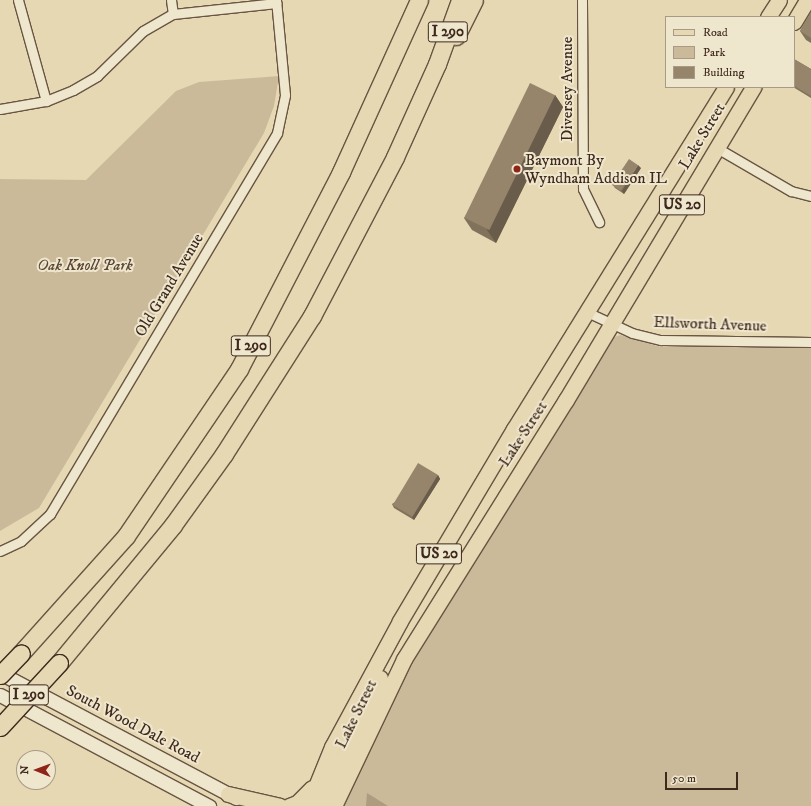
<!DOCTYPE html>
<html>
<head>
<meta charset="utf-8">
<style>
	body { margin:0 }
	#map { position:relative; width:811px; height:806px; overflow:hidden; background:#e7d8b4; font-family:"IM FELL DW Pica",serif }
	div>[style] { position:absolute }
	.green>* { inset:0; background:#caba9a }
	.water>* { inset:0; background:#ae9c80 }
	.roads { filter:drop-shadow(1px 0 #685542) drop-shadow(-1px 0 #685542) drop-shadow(0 1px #685542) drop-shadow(0 -1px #685542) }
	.minor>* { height:9px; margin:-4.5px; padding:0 4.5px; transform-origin:4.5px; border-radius:4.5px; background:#efe6ce }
	.secondary>* { height:13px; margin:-6.5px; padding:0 6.5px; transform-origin:6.5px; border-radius:6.5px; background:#efe6ce }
	.primary>* { height:15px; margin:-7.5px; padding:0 7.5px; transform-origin:7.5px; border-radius:7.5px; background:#e7d8b4 }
	.motorway>* { height:17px; margin:-8.5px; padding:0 8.5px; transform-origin:8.5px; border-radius:8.5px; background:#e7d8b4 }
	.bridges { filter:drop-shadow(1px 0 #3e291c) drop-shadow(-1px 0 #3e291c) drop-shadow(0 1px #3e291c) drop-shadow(0 -1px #3e291c) }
	.motorway-bridge>* { height:17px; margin:-8.5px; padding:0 8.5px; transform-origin:8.5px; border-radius:8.5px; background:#e7d8b4 }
	.wall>* { inset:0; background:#81725c }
	.shaded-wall>* { inset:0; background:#695c4b }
	.building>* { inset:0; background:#96846b; transform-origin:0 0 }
	.dots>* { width:11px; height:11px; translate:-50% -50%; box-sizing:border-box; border:2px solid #efe6ce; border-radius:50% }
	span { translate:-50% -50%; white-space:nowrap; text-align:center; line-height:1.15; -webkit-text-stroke:4px #efe6ce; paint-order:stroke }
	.shield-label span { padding:1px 3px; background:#efe6ce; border:1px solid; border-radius:3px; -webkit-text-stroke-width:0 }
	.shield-label { font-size:15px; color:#3e291c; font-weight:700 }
	.street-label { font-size:16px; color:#3e291c }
	.poi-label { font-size:16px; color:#3e291c }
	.left { translate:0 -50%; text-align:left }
	.park-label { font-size:16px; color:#5a4635; font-style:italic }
	.legend { position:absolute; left:665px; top:16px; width:130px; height:72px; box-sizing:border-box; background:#efe6ce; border:1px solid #a89a87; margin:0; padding:5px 7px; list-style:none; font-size:12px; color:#3e291c }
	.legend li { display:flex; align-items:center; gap:8px; height:20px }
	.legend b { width:20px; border:1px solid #a89a87 }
	.north { position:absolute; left:16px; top:750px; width:40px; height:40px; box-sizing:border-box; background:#efe6ce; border:1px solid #a89a87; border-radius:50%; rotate:271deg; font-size:11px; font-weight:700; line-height:16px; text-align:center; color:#3e291c }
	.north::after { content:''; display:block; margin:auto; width:14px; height:18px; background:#8f2418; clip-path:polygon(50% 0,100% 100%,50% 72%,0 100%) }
	.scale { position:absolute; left:665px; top:772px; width:73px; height:18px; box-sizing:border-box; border:2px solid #3e291c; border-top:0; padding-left:5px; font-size:12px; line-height:14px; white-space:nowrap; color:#3e291c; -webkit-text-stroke:3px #efe6ce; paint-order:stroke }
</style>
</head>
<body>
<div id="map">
	<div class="green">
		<i style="clip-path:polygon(279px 76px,274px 106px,264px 133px,39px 508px,0 531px,0 179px,86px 180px,176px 91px,199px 82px)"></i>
		<i style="clip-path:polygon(620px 335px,661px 347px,811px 347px,811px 806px,342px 806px,411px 660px,607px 340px)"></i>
	</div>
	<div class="water">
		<i style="clip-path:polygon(367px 793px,388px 806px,366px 806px)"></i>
	</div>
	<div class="roads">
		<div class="minor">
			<i style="left:18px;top:0;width:105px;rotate:74.5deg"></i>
			<i style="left:171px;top:0;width:14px;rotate:82deg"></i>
			<i style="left:582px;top:0;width:189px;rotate:89.7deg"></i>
			<i style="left:583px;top:189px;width:37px;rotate:64deg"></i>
			<i style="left:0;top:109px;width:47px;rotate:-9.9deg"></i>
			<i style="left:46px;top:101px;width:29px;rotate:-22deg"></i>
			<i style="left:73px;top:90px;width:28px;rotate:-30deg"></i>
			<i style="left:97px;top:76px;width:64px;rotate:-44.4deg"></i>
			<i style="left:143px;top:31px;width:34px;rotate:-30deg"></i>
			<i style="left:173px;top:14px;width:104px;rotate:-6.1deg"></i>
			<i style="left:717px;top:148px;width:86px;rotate:30.2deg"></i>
			<i style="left:791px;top:191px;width:21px;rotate:14deg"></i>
			<i style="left:589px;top:313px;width:47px;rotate:24.9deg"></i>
			<i style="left:632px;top:333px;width:30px;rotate:14deg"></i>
			<i style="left:661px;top:340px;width:150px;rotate:0.8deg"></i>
			<i style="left:0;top:551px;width:23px;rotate:-25deg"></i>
			<i style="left:21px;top:541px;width:40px;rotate:-43deg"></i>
			<i style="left:50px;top:514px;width:443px;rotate:-59.2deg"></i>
			<i style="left:277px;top:133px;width:39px;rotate:-78deg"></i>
			<i style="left:285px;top:95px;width:95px;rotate:-95.4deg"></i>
		</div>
		<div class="secondary">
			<i style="left:0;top:673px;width:267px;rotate:27.9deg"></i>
			<i style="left:0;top:695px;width:237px;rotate:28deg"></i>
		</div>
		<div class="primary">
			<i style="left:768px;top:17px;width:20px;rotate:-57deg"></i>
			<i style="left:794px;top:22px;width:26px;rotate:-59deg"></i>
			<i style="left:228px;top:794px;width:53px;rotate:13deg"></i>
			<i style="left:289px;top:806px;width:9px;rotate:-21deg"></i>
			<i style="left:297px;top:803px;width:21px;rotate:-45deg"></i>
			<i style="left:308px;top:806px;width:64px;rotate:-67.9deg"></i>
			<i style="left:332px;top:747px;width:143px;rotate:-61.6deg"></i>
			<i style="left:400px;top:621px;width:223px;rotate:-59.3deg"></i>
			<i style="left:514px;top:429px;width:402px;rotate:-58.2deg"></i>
			<i style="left:321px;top:806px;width:141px;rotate:-65.3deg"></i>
			<i style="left:334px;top:806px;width:163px;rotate:-64.5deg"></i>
			<i style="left:404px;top:659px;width:305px;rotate:-58deg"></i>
			<i style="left:566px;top:400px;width:365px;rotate:-59.1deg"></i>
		</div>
		<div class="motorway">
			<i style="left:456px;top:36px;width:40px;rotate:-63.4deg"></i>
			<i style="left:21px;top:653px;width:157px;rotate:-48.1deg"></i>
			<i style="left:126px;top:536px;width:202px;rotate:-55.9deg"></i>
			<i style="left:239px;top:369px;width:222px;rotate:-62.6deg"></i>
			<i style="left:341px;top:172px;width:189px;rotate:-65.6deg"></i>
			<i style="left:59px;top:663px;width:179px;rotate:-50.4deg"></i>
			<i style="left:173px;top:525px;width:87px;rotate:-54.3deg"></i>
			<i style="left:224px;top:454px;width:164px;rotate:-57.5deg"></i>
			<i style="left:312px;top:316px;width:179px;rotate:-62.4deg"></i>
			<i style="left:395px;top:157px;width:102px;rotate:-65.7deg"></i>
			<i style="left:437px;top:64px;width:68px;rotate:-70.2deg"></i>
		</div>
	</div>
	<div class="bridges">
		<div class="motorway-bridge">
			<i style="left:0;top:675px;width:30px;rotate:-46deg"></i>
			<i style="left:0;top:727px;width:87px;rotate:-47.3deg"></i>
		</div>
	</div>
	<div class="wall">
		<i style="clip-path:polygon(811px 12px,811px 43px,806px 40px,800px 31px)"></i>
		<i style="clip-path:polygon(794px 59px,811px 69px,811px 98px,793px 87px,794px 87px)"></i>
		<i style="clip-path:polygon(555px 95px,563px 107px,496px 243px,472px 230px,464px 218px)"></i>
		<i style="clip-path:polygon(641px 168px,624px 194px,615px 188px,613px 185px)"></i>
		<i style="clip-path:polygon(438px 475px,440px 479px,414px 520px,394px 508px,392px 504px)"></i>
	</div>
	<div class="shaded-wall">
		<i style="clip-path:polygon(555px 95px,563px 107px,496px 243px,487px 230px)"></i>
		<i style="clip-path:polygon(638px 165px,641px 168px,624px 194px,622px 191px)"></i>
		<i style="clip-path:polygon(438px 475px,440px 479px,414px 520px,412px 517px)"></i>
	</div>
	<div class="building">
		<i style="clip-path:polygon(811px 12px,811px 38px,800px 31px)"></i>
		<i style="clip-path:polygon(794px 59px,811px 69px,811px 96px,794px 86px)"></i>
		<i style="left:530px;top:83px;width:28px;height:150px;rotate:26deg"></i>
		<i style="left:629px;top:159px;width:11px;height:31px;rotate:34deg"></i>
		<i style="left:418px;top:463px;width:23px;height:49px;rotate:31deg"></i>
	</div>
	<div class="dots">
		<i style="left:517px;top:169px;background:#8f2418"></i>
	</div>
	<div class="shield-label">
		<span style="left:448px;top:32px">I 290</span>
		<span style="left:682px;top:205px">US 20</span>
		<span style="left:251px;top:346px">I 290</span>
		<span style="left:439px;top:554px">US 20</span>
		<span style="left:29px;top:695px">I 290</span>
	</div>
	<div class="street-label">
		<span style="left:567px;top:89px;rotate:-90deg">Diversey Avenue</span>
		<span style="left:702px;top:136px;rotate:-59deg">Lake Street</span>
		<span style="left:169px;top:285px;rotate:-59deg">Old Grand Avenue</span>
		<span style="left:710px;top:324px;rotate:2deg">Ellsworth Avenue</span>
		<span style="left:523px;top:434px;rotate:-57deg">Lake Street</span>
		<span style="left:356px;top:714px;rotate:-64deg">Lake Street</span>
		<span style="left:133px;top:724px;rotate:28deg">South Wood Dale Road</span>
	</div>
	<div class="poi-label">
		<span class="left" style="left:525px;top:169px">Baymont By<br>Wyndham Addison IL</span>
	</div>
	<div class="park-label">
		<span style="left:85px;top:265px">Oak Knoll Park</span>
	</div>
	<ul class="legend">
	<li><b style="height:5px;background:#e7d8b4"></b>Road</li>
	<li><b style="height:11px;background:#caba9a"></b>Park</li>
	<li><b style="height:11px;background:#96846b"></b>Building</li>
	</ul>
	<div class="north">N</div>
	<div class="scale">50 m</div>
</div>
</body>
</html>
